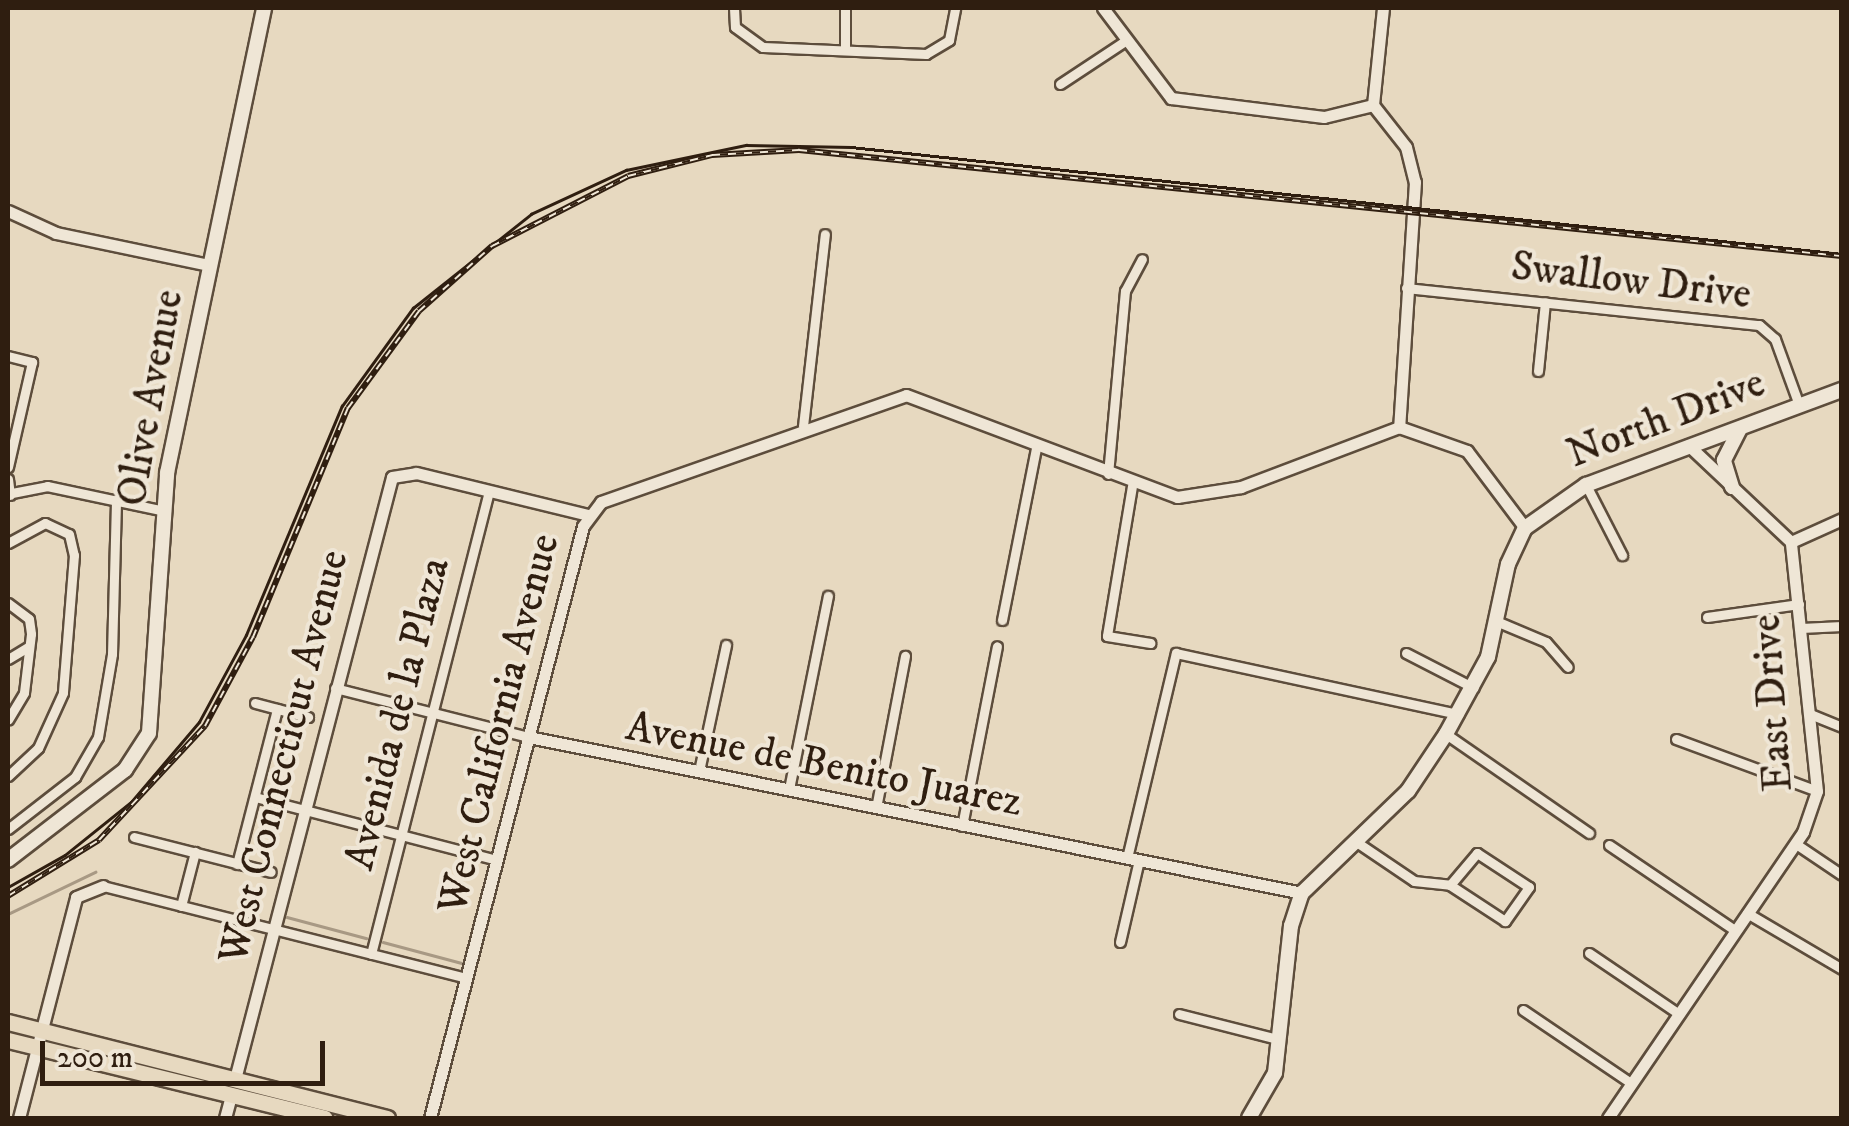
<!DOCTYPE html>
<html>
<head>
<meta charset="utf-8">
<style>
	body { margin:0 }
	#map { position:relative; width:1849px; height:1126px; overflow:hidden; background:#e7d9c0; font-family:"IM FELL DW Pica",serif }
	div>[style] { position:absolute }
	.stream>* { height:2.5px; margin:-1.25px; padding:0 1.25px; transform-origin:1.25px; border-radius:1.25px; background:#a89984 }
	.roads { filter:drop-shadow(2px 0 #5d4d3c) drop-shadow(-2px 0 #5d4d3c) drop-shadow(0 2px #5d4d3c) drop-shadow(0 -2px #5d4d3c) }
	.minor>* { height:9px; margin:-4.5px; padding:0 4.5px; transform-origin:4.5px; border-radius:4.5px; background:#efe6d6 }
	.tertiary>* { height:11px; margin:-5.5px; padding:0 5.5px; transform-origin:5.5px; border-radius:5.5px; background:#efe6d6 }
	.secondary>* { height:14px; margin:-7px; padding:0 7px; transform-origin:7px; border-radius:7px; background:#efe6d6 }
	.primary>* { height:15px; margin:-7.5px; padding:0 7.5px; transform-origin:7.5px; border-radius:7.5px; background:#e7d9c0 }
	.tram>* { height:2.5px; margin:-1.25px; padding:0 1.25px; transform-origin:1.25px; border-radius:1.25px; background:#2f1e10 }
	.rail>* { height:6px; margin-top:-3px; transform-origin:0; background:repeating-linear-gradient(90deg,#efe6d6 0 8px,#2f1e10 0 16px); box-sizing:border-box; border-block:2px solid #2f1e10 }
	span { translate:-50% -50%; white-space:nowrap; text-align:center; line-height:1.15; -webkit-text-stroke:8px #efe6d6; paint-order:stroke }
	.street-label { font-size:42px; color:#2f1e10 }
	.frame { position:absolute; inset:0; border:10px solid #2f1e10; pointer-events:none }
	.scale { position:absolute; left:40px; top:1041px; width:285px; height:45px; box-sizing:border-box; border:5px solid #2f1e10; border-top:0; padding-left:12px; font-size:30px; line-height:35px; white-space:nowrap; color:#2f1e10; -webkit-text-stroke:8px #efe6d6; paint-order:stroke }
</style>
</head>
<body>
<div id="map">
	<div class="stream">
		<i style="left:8px;top:914px;width:97px;rotate:-25.8deg"></i>
		<i style="left:287px;top:917px;width:82px;rotate:14.9deg"></i>
		<i style="left:383px;top:942px;width:82px;rotate:14.9deg"></i>
	</div>
	<div class="roads">
		<div class="minor">
			<i style="left:734px;top:8px;width:19px;rotate:87deg"></i>
			<i style="left:735px;top:27px;width:34px;rotate:36deg"></i>
			<i style="left:763px;top:47px;width:163px;rotate:2.5deg"></i>
			<i style="left:926px;top:54px;width:27px;rotate:-31deg"></i>
			<i style="left:949px;top:40px;width:33px;rotate:-79deg"></i>
			<i style="left:845px;top:8px;width:42px;rotate:90deg"></i>
			<i style="left:1060px;top:84px;width:78px;rotate:-33.5deg"></i>
			<i style="left:1406px;top:288px;width:355px;rotate:6deg"></i>
			<i style="left:1759px;top:325px;width:21px;rotate:41deg"></i>
			<i style="left:1775px;top:339px;width:70px;rotate:70deg"></i>
			<i style="left:8px;top:356px;width:25px;rotate:14deg"></i>
			<i style="left:32px;top:362px;width:108px;rotate:102.9deg"></i>
			<i style="left:1538px;top:371px;width:69px;rotate:-84.2deg"></i>
			<i style="left:803px;top:426px;width:193px;rotate:-83.5deg"></i>
			<i style="left:1108px;top:474px;width:184px;rotate:-84.7deg"></i>
			<i style="left:1125px;top:291px;width:36px;rotate:-62deg"></i>
			<i style="left:8px;top:479px;width:16px;rotate:83deg"></i>
			<i style="left:1586px;top:485px;width:79px;rotate:62.8deg"></i>
			<i style="left:1132px;top:486px;width:152px;rotate:99.5deg"></i>
			<i style="left:1107px;top:636px;width:44px;rotate:9.2deg"></i>
			<i style="left:12px;top:493px;width:36px;rotate:-11deg"></i>
			<i style="left:47px;top:486px;width:121px;rotate:12deg"></i>
			<i style="left:8px;top:543px;width:42px;rotate:-28.4deg"></i>
			<i style="left:45px;top:523px;width:26px;rotate:25deg"></i>
			<i style="left:69px;top:534px;width:22px;rotate:77deg"></i>
			<i style="left:74px;top:555px;width:138px;rotate:94.6deg"></i>
			<i style="left:63px;top:693px;width:60px;rotate:114.4deg"></i>
			<i style="left:38px;top:748px;width:41px;rotate:137deg"></i>
			<i style="left:8px;top:603px;width:26px;rotate:37deg"></i>
			<i style="left:29px;top:619px;width:15px;rotate:82deg"></i>
			<i style="left:31px;top:634px;width:59px;rotate:96.8deg"></i>
			<i style="left:24px;top:693px;width:31px;rotate:121deg"></i>
			<i style="left:1707px;top:617px;width:93px;rotate:-8deg"></i>
			<i style="left:1002px;top:620px;width:179px;rotate:-78.8deg"></i>
			<i style="left:1496px;top:621px;width:54px;rotate:22.8deg"></i>
			<i style="left:1546px;top:642px;width:33px;rotate:49deg"></i>
			<i style="left:1801px;top:628px;width:41px;rotate:-2.8deg"></i>
			<i style="left:1406px;top:653px;width:76px;rotate:27.2deg"></i>
			<i style="left:8px;top:659px;width:23px;rotate:-31deg"></i>
			<i style="left:335px;top:688px;width:200px;rotate:14.2deg"></i>
			<i style="left:255px;top:703px;width:55px;rotate:14.8deg"></i>
			<i style="left:1810px;top:714px;width:35px;rotate:22deg"></i>
			<i style="left:1446px;top:734px;width:174px;rotate:34.7deg"></i>
			<i style="left:1676px;top:739px;width:150px;rotate:20.2deg"></i>
			<i style="left:699px;top:771px;width:129px;rotate:-77.9deg"></i>
			<i style="left:789px;top:789px;width:197px;rotate:-78.6deg"></i>
			<i style="left:255px;top:797px;width:250px;rotate:14.6deg"></i>
			<i style="left:876px;top:808px;width:155px;rotate:-79.2deg"></i>
			<i style="left:962px;top:826px;width:183px;rotate:-79deg"></i>
			<i style="left:8px;top:829px;width:85px;rotate:-37.8deg"></i>
			<i style="left:75px;top:777px;width:46px;rotate:-60.1deg"></i>
			<i style="left:98px;top:737px;width:84px;rotate:-80.4deg"></i>
			<i style="left:112px;top:654px;width:154px;rotate:-88.5deg"></i>
			<i style="left:134px;top:837px;width:141px;rotate:14.3deg"></i>
			<i style="left:1355px;top:841px;width:71px;rotate:34.1deg"></i>
			<i style="left:1414px;top:881px;width:36px;rotate:6deg"></i>
			<i style="left:1796px;top:844px;width:55px;rotate:34deg"></i>
			<i style="left:1609px;top:845px;width:153px;rotate:34.1deg"></i>
			<i style="left:1477px;top:853px;width:62px;rotate:33.2deg"></i>
			<i style="left:1529px;top:887px;width:42px;rotate:125.2deg"></i>
			<i style="left:1505px;top:921px;width:66px;rotate:-146.8deg"></i>
			<i style="left:1450px;top:885px;width:42px;rotate:-49.8deg"></i>
			<i style="left:1127px;top:858px;width:211px;rotate:-76.6deg"></i>
			<i style="left:1176px;top:653px;width:289px;rotate:12.2deg"></i>
			<i style="left:237px;top:864px;width:160px;rotate:-75.5deg"></i>
			<i style="left:103px;top:886px;width:375px;rotate:14.2deg"></i>
			<i style="left:181px;top:906px;width:56px;rotate:-75.5deg"></i>
			<i style="left:1747px;top:913px;width:110px;rotate:30.5deg"></i>
			<i style="left:1120px;top:942px;width:84px;rotate:-77deg"></i>
			<i style="left:1589px;top:953px;width:109px;rotate:34.1deg"></i>
			<i style="left:371px;top:954px;width:478px;rotate:-75.7deg"></i>
			<i style="left:1523px;top:1010px;width:130px;rotate:34.1deg"></i>
			<i style="left:1179px;top:1014px;width:102px;rotate:14.2deg"></i>
		</div>
		<div class="tertiary">
			<i style="left:1103px;top:8px;width:113px;rotate:52.9deg"></i>
			<i style="left:1171px;top:98px;width:154px;rotate:7.1deg"></i>
			<i style="left:1324px;top:117px;width:50px;rotate:-13.8deg"></i>
			<i style="left:1383px;top:8px;width:98px;rotate:95.9deg"></i>
			<i style="left:1373px;top:105px;width:53px;rotate:51.8deg"></i>
			<i style="left:1406px;top:147px;width:36px;rotate:76deg"></i>
			<i style="left:1415px;top:182px;width:246px;rotate:93.7deg"></i>
			<i style="left:1399px;top:427px;width:72px;rotate:19.4deg"></i>
			<i style="left:1467px;top:451px;width:96px;rotate:53deg"></i>
			<i style="left:8px;top:211px;width:53px;rotate:24.6deg"></i>
			<i style="left:56px;top:233px;width:156px;rotate:11.8deg"></i>
			<i style="left:1791px;top:542px;width:56px;rotate:-24.3deg"></i>
			<i style="left:529px;top:737px;width:789px;rotate:11.41deg"></i>
			<i style="left:235px;top:1079px;width:622px;rotate:-75.38deg"></i>
			<i style="left:392px;top:477px;width:24px;rotate:-9deg"></i>
			<i style="left:416px;top:473px;width:177px;rotate:13.7deg"></i>
			<i style="left:19px;top:1118px;width:228px;rotate:-75.5deg"></i>
			<i style="left:76px;top:897px;width:29px;rotate:-22deg"></i>
			<i style="left:225px;top:1118px;width:24px;rotate:-75deg"></i>
			<i style="left:430px;top:1118px;width:611px;rotate:-75.51deg"></i>
			<i style="left:583px;top:526px;width:30px;rotate:-53deg"></i>
			<i style="left:601px;top:502px;width:323px;rotate:-19.3deg"></i>
			<i style="left:906px;top:395px;width:290px;rotate:20.6deg"></i>
			<i style="left:1177px;top:497px;width:65px;rotate:-8.9deg"></i>
			<i style="left:1241px;top:487px;width:169px;rotate:-20.8deg"></i>
			<i style="left:1608px;top:1118px;width:346px;rotate:-55.7deg"></i>
			<i style="left:1803px;top:832px;width:43px;rotate:-71.1deg"></i>
			<i style="left:1817px;top:791px;width:250px;rotate:-96deg"></i>
			<i style="left:1791px;top:542px;width:141px;rotate:-136.7deg"></i>
		</div>
		<div class="secondary">
			<i style="left:1732px;top:487px;width:28px;rotate:-107deg"></i>
			<i style="left:1724px;top:460px;width:35px;rotate:-63deg"></i>
			<i style="left:8px;top:860px;width:148px;rotate:-37.6deg"></i>
			<i style="left:125px;top:770px;width:44px;rotate:-57deg"></i>
			<i style="left:149px;top:733px;width:261px;rotate:-86deg"></i>
			<i style="left:167px;top:473px;width:475px;rotate:-78.2deg"></i>
			<i style="left:1249px;top:1118px;width:52px;rotate:-60deg"></i>
			<i style="left:1275px;top:1073px;width:148px;rotate:-83.8deg"></i>
			<i style="left:1291px;top:926px;width:35px;rotate:-72deg"></i>
			<i style="left:1302px;top:893px;width:147px;rotate:-43.9deg"></i>
			<i style="left:1408px;top:791px;width:69px;rotate:-56.3deg"></i>
			<i style="left:1446px;top:734px;width:88px;rotate:-61.4deg"></i>
			<i style="left:1488px;top:657px;width:95px;rotate:-77.9deg"></i>
			<i style="left:1508px;top:564px;width:40px;rotate:-65deg"></i>
			<i style="left:1525px;top:528px;width:75px;rotate:-35.2deg"></i>
			<i style="left:1586px;top:485px;width:273px;rotate:-20.4deg"></i>
		</div>
		<div class="primary">
			<i style="left:8px;top:1022px;width:391px;rotate:14.2deg"></i>
			<i style="left:8px;top:1040px;width:326px;rotate:13.8deg"></i>
		</div>
	</div>
	<div class="tram">
		<i style="left:8px;top:887px;width:65px;rotate:-29.3deg"></i>
		<i style="left:65px;top:855px;width:85px;rotate:-38.8deg"></i>
		<i style="left:131px;top:802px;width:105px;rotate:-49.6deg"></i>
		<i style="left:199px;top:722px;width:99px;rotate:-61.6deg"></i>
		<i style="left:246px;top:635px;width:248px;rotate:-67.3deg"></i>
		<i style="left:342px;top:406px;width:121px;rotate:-54.1deg"></i>
		<i style="left:413px;top:308px;width:151px;rotate:-38.5deg"></i>
		<i style="left:531px;top:214px;width:105px;rotate:-24.9deg"></i>
		<i style="left:626px;top:170px;width:123px;rotate:-11.8deg"></i>
		<i style="left:746px;top:145px;width:105px;rotate:1.1deg"></i>
		<i style="left:851px;top:147px;width:997px;rotate:6.16deg"></i>
	</div>
	<div class="rail">
		<i style="left:8px;top:896px;width:107px;rotate:-31.6deg"></i>
		<i style="left:99px;top:840px;width:156px;rotate:-47.1deg"></i>
		<i style="left:205px;top:726px;width:101px;rotate:-61.7deg"></i>
		<i style="left:253px;top:637px;width:248px;rotate:-67.5deg"></i>
		<i style="left:348px;top:408px;width:120px;rotate:-53.8deg"></i>
		<i style="left:419px;top:311px;width:98px;rotate:-41.7deg"></i>
		<i style="left:492px;top:246px;width:153px;rotate:-27.2deg"></i>
		<i style="left:628px;top:176px;width:87px;rotate:-14deg"></i>
		<i style="left:712px;top:155px;width:87px;rotate:-3.3deg"></i>
		<i style="left:799px;top:150px;width:1048px;rotate:5.8deg"></i>
	</div>
	<div class="street-label">
		<span style="left:1631px;top:281px;rotate:7deg">Swallow Drive</span>
		<span style="left:151px;top:398px;rotate:-80deg">Olive Avenue</span>
		<span style="left:1666px;top:419px;rotate:-21deg">North Drive</span>
		<span style="left:1773px;top:703px;rotate:-94deg">East Drive</span>
		<span style="left:398px;top:714px;rotate:-76deg">Avenida de la Plaza</span>
		<span style="left:499px;top:724px;rotate:-76deg">West California Avenue</span>
		<span style="left:284px;top:757px;rotate:-76deg">West Connecticut Avenue</span>
		<span style="left:824px;top:765px;rotate:11deg">Avenue de Benito Juarez</span>
	</div>
	<div class="frame"></div>
	<div class="scale">200 m</div>
</div>
</body>
</html>
